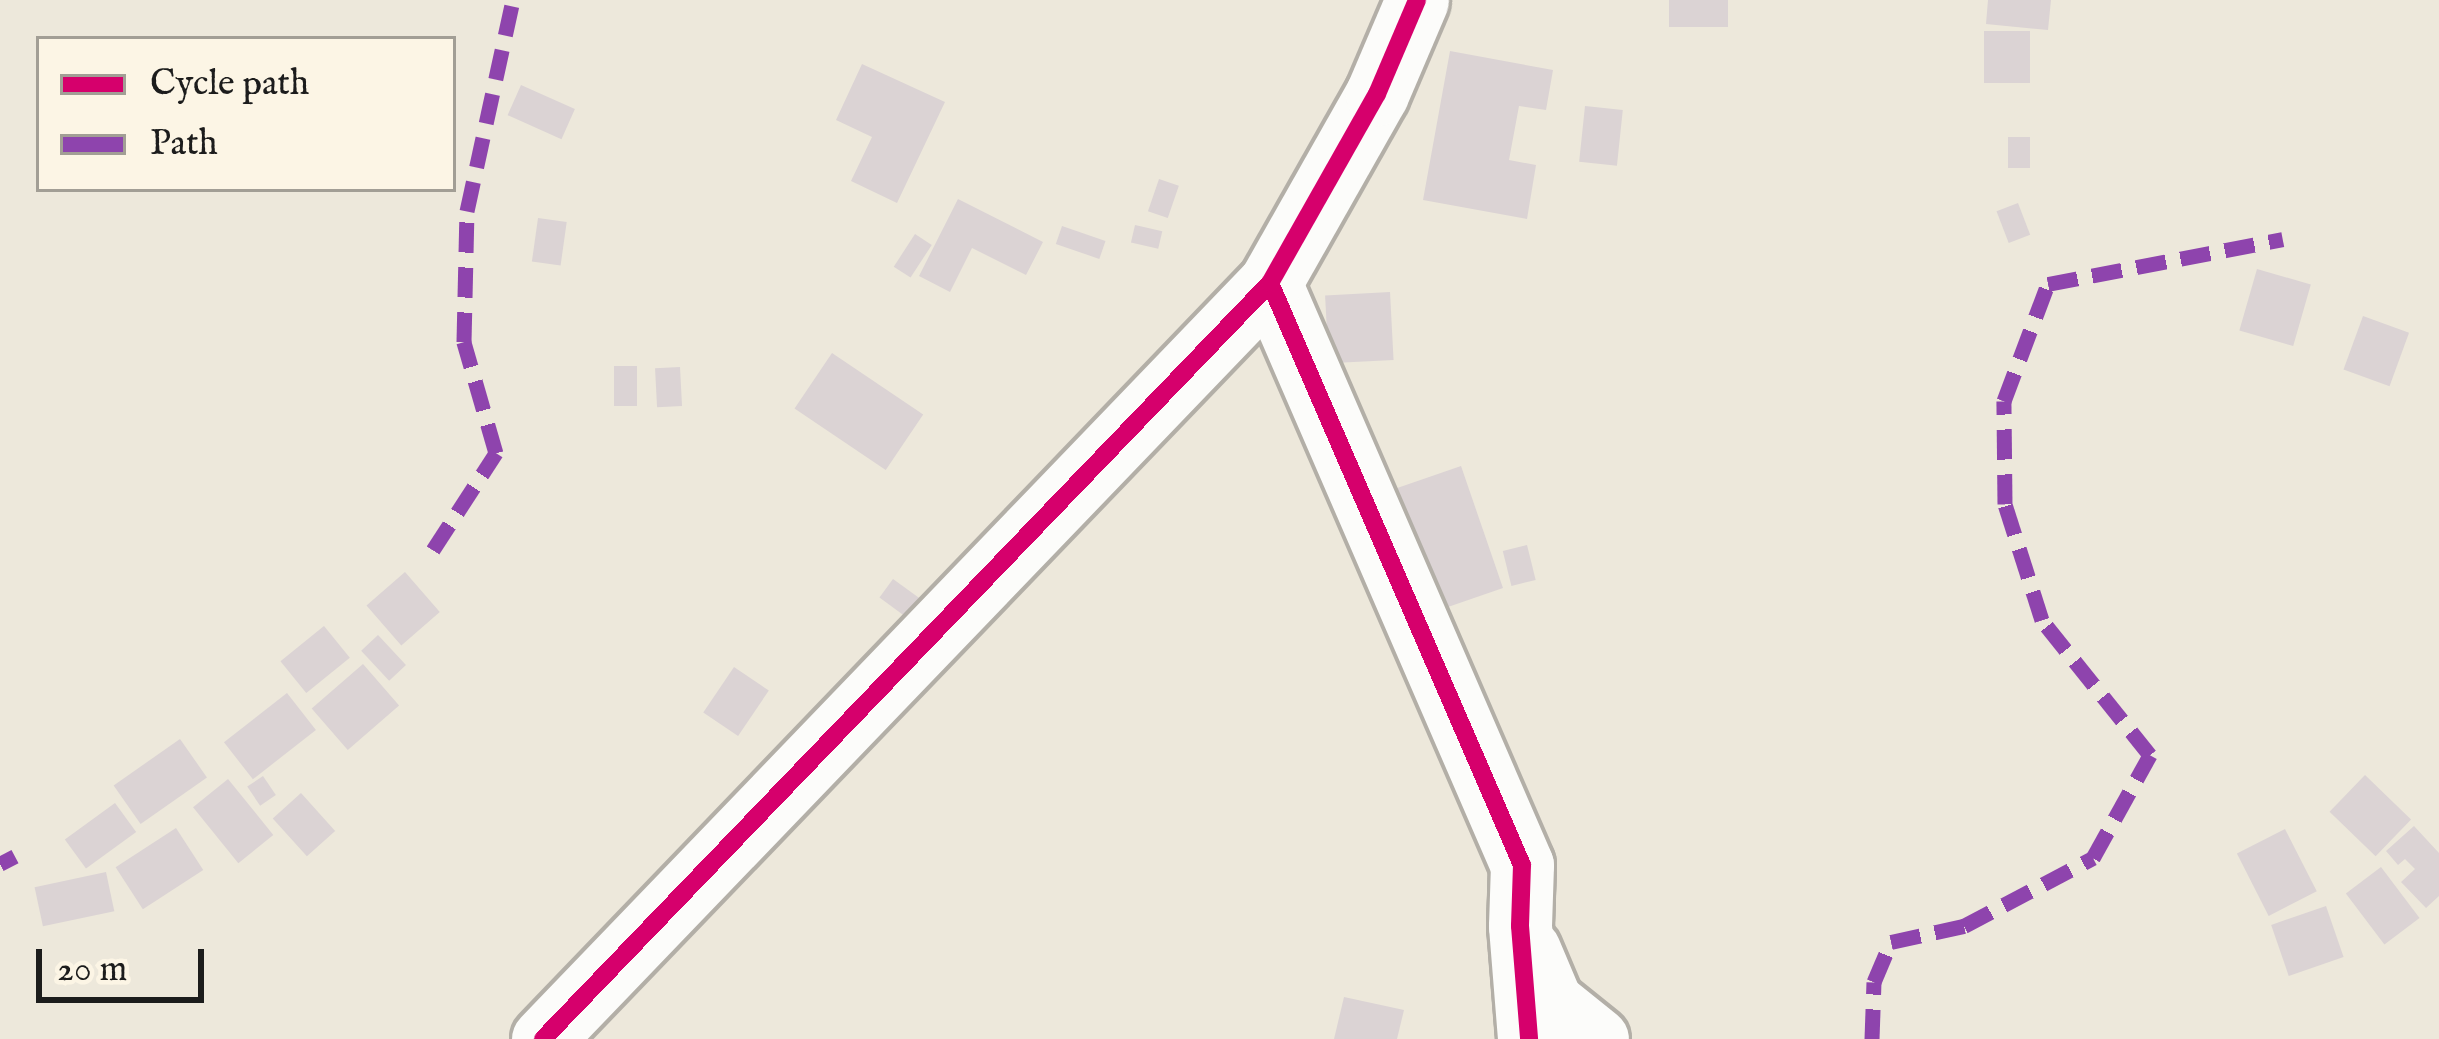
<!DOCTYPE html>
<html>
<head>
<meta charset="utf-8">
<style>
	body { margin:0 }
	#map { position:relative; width:2439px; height:1039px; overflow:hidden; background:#ede8db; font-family:"IM FELL English",serif }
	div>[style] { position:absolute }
	.building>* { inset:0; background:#dbd3d4; transform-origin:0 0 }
	.roads { filter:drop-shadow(3px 0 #b3afa7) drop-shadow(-3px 0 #b3afa7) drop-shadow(0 3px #b3afa7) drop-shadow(0 -3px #b3afa7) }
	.minor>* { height:63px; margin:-31.5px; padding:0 31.5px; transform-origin:31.5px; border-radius:31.5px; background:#fcfcfa }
	.quiet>* { height:15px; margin-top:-7.5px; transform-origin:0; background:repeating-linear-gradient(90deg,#8e44ad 0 30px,transparent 0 45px) }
	.cycleway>* { height:18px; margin:-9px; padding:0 9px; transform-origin:9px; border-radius:9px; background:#d6006c }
	span { translate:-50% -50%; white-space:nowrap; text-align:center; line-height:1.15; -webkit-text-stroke:9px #fcf5e5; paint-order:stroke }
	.legend { position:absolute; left:36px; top:36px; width:420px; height:156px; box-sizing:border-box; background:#fcf5e5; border:3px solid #a29e95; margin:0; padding:15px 21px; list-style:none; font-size:36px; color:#1c1c1c }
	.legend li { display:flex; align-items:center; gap:24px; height:60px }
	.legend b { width:60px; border:3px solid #a29e95 }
	.scale { position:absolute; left:36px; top:949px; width:168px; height:54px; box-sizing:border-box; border:6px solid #1c1c1c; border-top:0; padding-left:15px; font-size:36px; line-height:42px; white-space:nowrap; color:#1c1c1c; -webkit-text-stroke:9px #fcf5e5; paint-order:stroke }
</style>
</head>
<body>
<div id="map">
	<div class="building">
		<i style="left:1669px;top:0;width:59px;height:27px"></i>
		<i style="clip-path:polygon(1988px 0,2051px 0,2048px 30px,1986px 24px)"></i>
		<i style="left:1984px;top:31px;width:46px;height:52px"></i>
		<i style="clip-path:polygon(1450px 51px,1553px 70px,1546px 110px,1519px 106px,1509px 160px,1536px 165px,1527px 219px,1423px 200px)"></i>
		<i style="clip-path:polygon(862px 64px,945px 102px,897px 203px,851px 181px,872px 137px,836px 120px)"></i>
		<i style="left:521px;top:85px;width:59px;height:33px;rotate:24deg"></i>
		<i style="left:1585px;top:106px;width:38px;height:56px;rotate:6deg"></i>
		<i style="left:2008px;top:137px;width:22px;height:31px"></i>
		<i style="left:1159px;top:179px;width:21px;height:34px;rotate:19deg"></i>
		<i style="clip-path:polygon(958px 199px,1043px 242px,1026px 275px,972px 248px,950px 292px,919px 276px)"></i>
		<i style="left:2018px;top:203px;width:34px;height:23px;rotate:69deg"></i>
		<i style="left:538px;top:218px;width:29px;height:44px;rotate:8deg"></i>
		<i style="left:1135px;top:225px;width:28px;height:18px;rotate:13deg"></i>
		<i style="left:1062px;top:226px;width:46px;height:19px;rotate:19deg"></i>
		<i style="left:915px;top:234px;width:20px;height:39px;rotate:33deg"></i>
		<i style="left:2257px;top:269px;width:56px;height:64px;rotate:16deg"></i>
		<i style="left:1390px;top:292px;width:68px;height:65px;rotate:87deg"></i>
		<i style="left:2363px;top:316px;width:49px;height:57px;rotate:20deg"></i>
		<i style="left:832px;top:353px;width:110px;height:67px;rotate:34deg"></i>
		<i style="left:614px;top:366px;width:23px;height:40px"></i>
		<i style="left:680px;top:367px;width:39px;height:25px;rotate:87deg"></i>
		<i style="left:1461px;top:466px;width:129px;height:72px;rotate:71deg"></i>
		<i style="left:1527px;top:545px;width:36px;height:25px;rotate:76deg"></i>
		<i style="left:405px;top:572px;width:53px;height:51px;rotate:49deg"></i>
		<i style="left:893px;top:579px;width:32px;height:23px;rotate:36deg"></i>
		<i style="left:324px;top:626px;width:41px;height:56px;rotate:51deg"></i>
		<i style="left:378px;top:635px;width:41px;height:23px;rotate:47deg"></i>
		<i style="left:363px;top:664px;width:55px;height:68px;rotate:49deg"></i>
		<i style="left:734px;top:667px;width:42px;height:55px;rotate:34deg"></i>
		<i style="left:287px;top:693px;width:47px;height:80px;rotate:52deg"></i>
		<i style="left:180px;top:739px;width:47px;height:81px;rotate:55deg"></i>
		<i style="left:2365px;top:775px;width:64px;height:51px;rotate:44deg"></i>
		<i style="left:263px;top:776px;width:23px;height:19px;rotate:56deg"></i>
		<i style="left:228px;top:779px;width:72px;height:45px;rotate:51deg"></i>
		<i style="left:301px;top:793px;width:51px;height:38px;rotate:48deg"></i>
		<i style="left:115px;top:803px;width:36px;height:62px;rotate:54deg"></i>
		<i style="clip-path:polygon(2414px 826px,2439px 853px,2439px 896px,2426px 908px,2401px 882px,2415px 869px,2405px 859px,2398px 865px,2386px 851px)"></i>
		<i style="left:176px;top:828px;width:50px;height:72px;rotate:57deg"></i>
		<i style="left:2285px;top:829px;width:70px;height:54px;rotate:63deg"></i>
		<i style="left:2381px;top:867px;width:64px;height:44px;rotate:53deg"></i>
		<i style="left:106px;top:872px;width:40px;height:73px;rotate:78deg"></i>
		<i style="left:2326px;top:906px;width:54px;height:58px;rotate:71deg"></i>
		<i style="clip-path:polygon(1344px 997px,1404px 1010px,1397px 1039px,1334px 1039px)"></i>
	</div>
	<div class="roads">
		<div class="minor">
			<i style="left:1270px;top:283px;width:634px;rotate:66.59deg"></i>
			<i style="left:1522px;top:865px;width:61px;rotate:91.9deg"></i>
			<i style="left:1520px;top:926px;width:113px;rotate:85.4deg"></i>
			<i style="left:1529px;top:950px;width:56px;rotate:67.1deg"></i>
			<i style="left:1551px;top:1002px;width:59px;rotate:38.8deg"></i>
			<i style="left:543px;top:1039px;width:1049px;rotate:-46.12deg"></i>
			<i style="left:1270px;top:283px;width:217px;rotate:-60.5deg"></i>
			<i style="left:1377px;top:94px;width:102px;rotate:-66.9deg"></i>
		</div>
	</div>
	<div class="quiet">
		<i style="left:433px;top:550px;width:116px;rotate:-57deg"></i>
		<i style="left:496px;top:453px;width:116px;rotate:-106.1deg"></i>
		<i style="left:464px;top:342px;width:131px;rotate:-88.7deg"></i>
		<i style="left:467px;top:211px;width:216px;rotate:-77.7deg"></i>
		<i style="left:0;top:864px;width:17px;rotate:-28deg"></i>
		<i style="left:1872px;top:1039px;width:57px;rotate:-88deg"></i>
		<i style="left:1874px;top:982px;width:43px;rotate:-67deg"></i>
		<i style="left:1891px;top:942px;width:75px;rotate:-12.4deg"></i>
		<i style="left:1964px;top:926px;width:146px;rotate:-27.8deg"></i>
		<i style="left:2093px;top:858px;width:118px;rotate:-61deg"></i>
		<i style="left:2150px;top:755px;width:173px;rotate:-128.7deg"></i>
		<i style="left:2042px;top:620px;width:122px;rotate:-107.7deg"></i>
		<i style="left:2005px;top:504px;width:103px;rotate:-90.6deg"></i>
		<i style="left:2004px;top:401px;width:125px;rotate:-69.4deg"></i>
		<i style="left:2048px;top:284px;width:239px;rotate:-10.8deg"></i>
	</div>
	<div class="cycleway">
		<i style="left:1270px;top:283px;width:634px;rotate:66.59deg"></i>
		<i style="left:1522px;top:865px;width:61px;rotate:91.9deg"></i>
		<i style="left:1520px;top:926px;width:113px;rotate:85.4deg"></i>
		<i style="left:543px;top:1039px;width:1049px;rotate:-46.12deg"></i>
		<i style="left:1270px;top:283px;width:217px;rotate:-60.5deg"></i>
		<i style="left:1377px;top:94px;width:102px;rotate:-66.9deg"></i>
	</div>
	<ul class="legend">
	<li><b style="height:15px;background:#d6006c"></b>Cycle path</li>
	<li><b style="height:15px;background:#8e44ad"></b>Path</li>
	</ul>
	<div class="scale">20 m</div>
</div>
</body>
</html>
